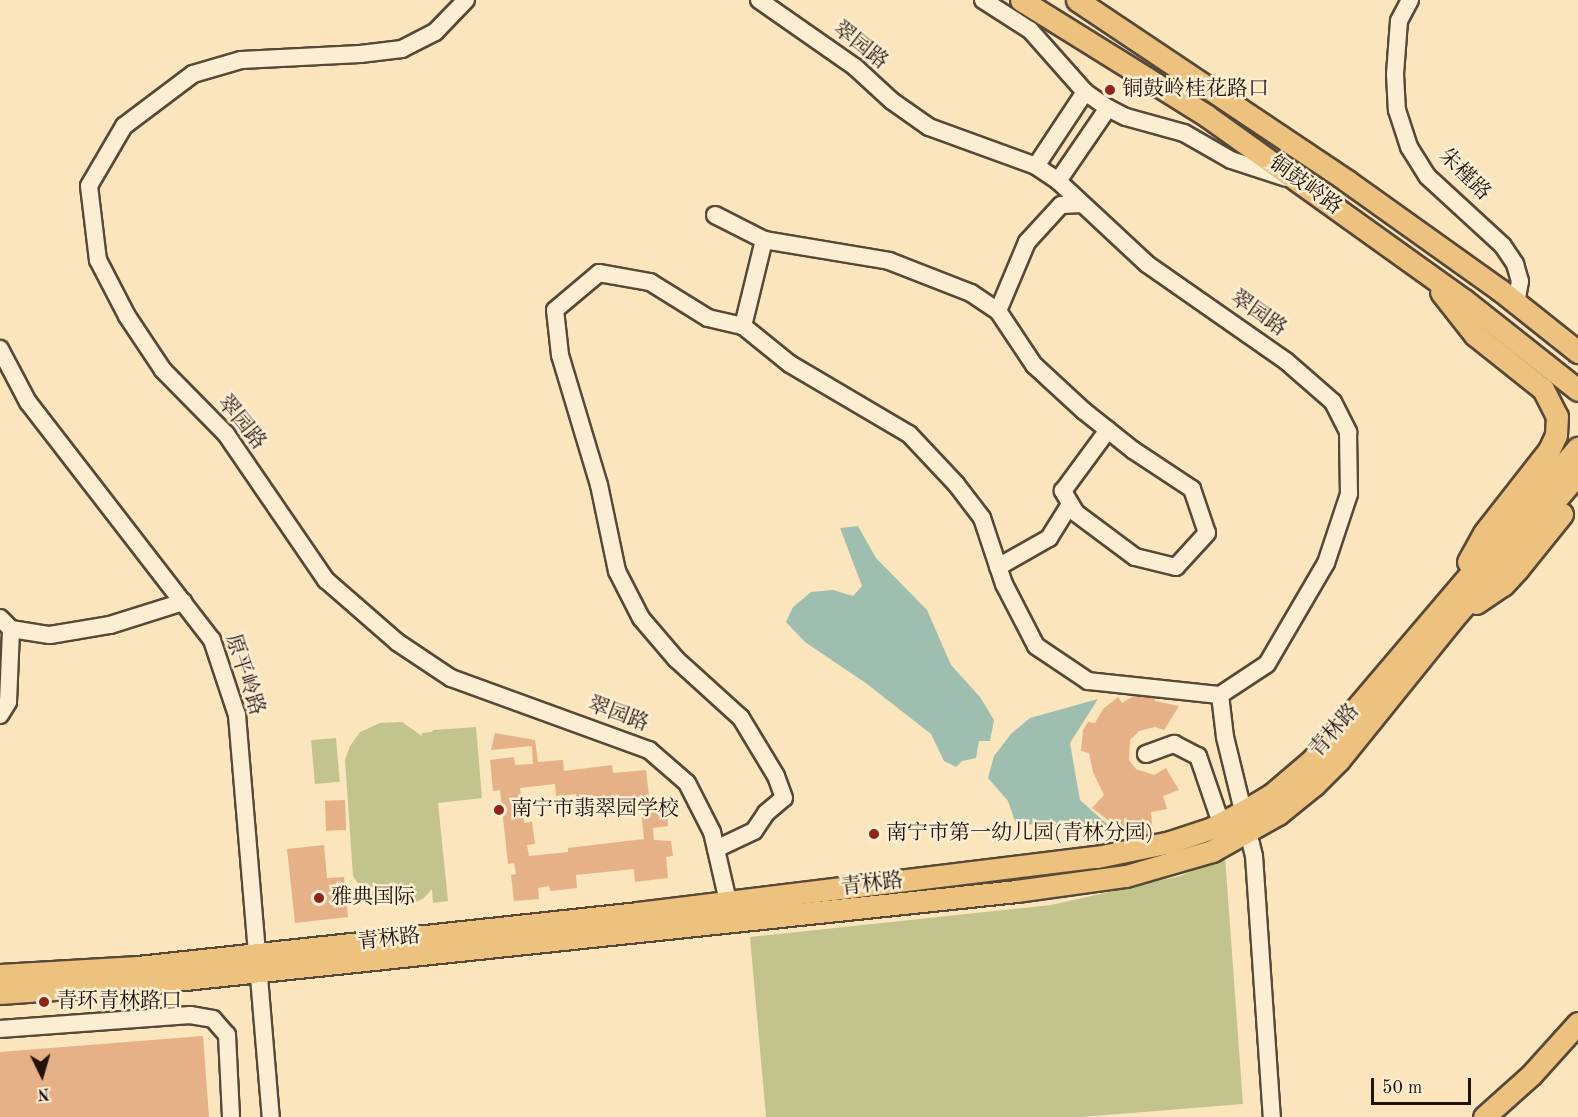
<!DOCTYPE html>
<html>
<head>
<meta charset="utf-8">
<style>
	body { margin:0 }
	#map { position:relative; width:1578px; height:1117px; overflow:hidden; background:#fae5bc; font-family:"Old Standard TT","Noto Serif SC",serif }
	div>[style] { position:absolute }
	.green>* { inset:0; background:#c3c38d; transform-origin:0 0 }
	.water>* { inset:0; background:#9ebfaf }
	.building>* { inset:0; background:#e6b187; transform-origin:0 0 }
	.roads { filter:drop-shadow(2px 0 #574838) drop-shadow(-2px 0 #574838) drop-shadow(0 2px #574838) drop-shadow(0 -2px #574838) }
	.minor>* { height:16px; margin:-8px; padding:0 8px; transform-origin:8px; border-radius:8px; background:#fceed3 }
	.major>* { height:21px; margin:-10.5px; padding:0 10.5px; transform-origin:10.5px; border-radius:10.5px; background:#edc27e }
	.dots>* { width:16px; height:16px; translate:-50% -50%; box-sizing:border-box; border:3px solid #fceed3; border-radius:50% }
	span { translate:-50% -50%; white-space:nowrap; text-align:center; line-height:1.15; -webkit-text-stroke:5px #fceed3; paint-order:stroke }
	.street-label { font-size:21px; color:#21130c }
	.poi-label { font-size:21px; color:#21130c }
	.left { translate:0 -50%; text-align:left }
	.north { position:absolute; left:12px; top:1045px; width:60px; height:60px; -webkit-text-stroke:4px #fceed3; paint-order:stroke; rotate:175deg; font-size:16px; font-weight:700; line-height:24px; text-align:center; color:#21130c }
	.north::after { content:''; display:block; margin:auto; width:21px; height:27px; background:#21130c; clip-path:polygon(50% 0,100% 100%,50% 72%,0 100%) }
	.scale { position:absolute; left:1371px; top:1078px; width:100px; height:27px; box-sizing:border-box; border:3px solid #21130c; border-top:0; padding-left:8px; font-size:18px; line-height:21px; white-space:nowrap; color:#21130c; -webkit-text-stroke:4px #fceed3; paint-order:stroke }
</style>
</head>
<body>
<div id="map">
	<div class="green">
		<i style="clip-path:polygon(402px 722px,422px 736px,422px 733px,432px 732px,433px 730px,476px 727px,482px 798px,438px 803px,448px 901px,433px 903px,432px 889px,424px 898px,414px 903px,386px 905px,376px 901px,364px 892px,353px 876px,345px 760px,350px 746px,360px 732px,380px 723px)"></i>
		<i style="left:336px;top:738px;width:44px;height:25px;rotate:85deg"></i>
		<i style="clip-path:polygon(1225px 857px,1243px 1104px,1081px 1117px,766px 1117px,750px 937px,1051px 905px,1180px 876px)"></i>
	</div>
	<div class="water">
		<i style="clip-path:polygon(858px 526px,876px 558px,927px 610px,951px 665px,980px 697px,994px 720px,990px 741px,979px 741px,976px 758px,962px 761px,956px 767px,944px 761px,931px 734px,867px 684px,805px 642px,786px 622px,793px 607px,811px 592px,833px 590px,853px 596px,862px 586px,840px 528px)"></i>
		<i style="clip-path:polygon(1098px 699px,1070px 743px,1080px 800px,1116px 832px,1059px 825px,1016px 824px,1008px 801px,988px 778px,994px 756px,1011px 734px,1030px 718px)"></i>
	</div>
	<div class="building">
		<i style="clip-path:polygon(1138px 693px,1154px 695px,1155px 701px,1179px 706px,1164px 730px,1155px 727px,1139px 731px,1130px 740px,1129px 760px,1136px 769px,1154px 775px,1166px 768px,1179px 790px,1163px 796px,1167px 809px,1151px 812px,1153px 835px,1134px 833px,1116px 826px,1092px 808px,1104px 795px,1093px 772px,1089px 753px,1081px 751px,1083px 730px,1088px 722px,1095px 723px,1103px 709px,1118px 697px,1122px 703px)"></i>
		<i style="clip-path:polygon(evenodd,495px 733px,535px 740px,538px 762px,563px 760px,564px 771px,612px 765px,613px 773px,646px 770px,650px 804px,666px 802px,668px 826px,653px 828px,654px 840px,671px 841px,673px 856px,666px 857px,668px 878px,635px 882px,634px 869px,576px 875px,577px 888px,550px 891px,549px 886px,538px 888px,539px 899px,514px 901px,511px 875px,516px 874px,514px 863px,508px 864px,500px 790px,493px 791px,490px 760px,514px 757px,515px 765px,533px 764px,532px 746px,491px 750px,495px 733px,555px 784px,556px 796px,576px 794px,577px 802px,583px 801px,584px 807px,640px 800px,644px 839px,568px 848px,568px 852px,529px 856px,527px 845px,535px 844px,532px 822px,524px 823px,520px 788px,555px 784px)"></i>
		<i style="left:345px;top:800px;width:30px;height:20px;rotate:88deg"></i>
		<i style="clip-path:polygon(324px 845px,327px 878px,344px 877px,348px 917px,295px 923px,287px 849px)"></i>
		<i style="clip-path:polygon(203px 1036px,209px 1117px,0 1117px,0 1052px)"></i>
	</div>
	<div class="roads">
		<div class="minor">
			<i style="left:466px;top:0;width:45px;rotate:134.1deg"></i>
			<i style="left:435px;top:32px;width:37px;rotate:153deg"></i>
			<i style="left:402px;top:49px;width:42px;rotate:173.2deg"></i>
			<i style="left:360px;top:54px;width:119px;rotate:177.1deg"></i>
			<i style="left:241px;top:60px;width:50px;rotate:163.7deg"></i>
			<i style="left:193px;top:74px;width:86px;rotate:143deg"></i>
			<i style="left:124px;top:126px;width:69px;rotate:120.3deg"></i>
			<i style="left:89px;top:186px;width:75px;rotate:83.1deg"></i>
			<i style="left:98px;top:260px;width:63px;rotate:62.6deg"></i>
			<i style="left:127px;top:316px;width:65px;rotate:56.3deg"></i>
			<i style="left:163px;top:370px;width:90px;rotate:45.5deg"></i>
			<i style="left:226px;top:434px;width:177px;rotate:55.6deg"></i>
			<i style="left:326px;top:580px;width:94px;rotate:41.1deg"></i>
			<i style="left:397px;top:642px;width:65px;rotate:33.7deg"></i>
			<i style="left:451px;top:678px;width:211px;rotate:20deg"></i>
			<i style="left:649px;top:750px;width:50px;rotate:41deg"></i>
			<i style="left:687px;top:783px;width:55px;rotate:63deg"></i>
			<i style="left:712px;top:832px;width:84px;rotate:77deg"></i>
			<i style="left:759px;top:0;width:117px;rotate:34.9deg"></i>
			<i style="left:855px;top:67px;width:50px;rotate:42.6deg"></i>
			<i style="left:892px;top:101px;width:45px;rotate:35.1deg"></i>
			<i style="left:929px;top:127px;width:114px;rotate:20deg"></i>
			<i style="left:1036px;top:166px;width:27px;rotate:34deg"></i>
			<i style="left:1058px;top:181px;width:122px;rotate:43deg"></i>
			<i style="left:1147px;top:264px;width:169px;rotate:34.9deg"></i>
			<i style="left:1286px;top:361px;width:62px;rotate:41.1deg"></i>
			<i style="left:1333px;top:402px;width:34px;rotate:63deg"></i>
			<i style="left:1348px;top:432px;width:62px;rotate:89.1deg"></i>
			<i style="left:1349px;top:494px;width:73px;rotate:108.4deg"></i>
			<i style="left:1326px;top:563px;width:117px;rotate:120.3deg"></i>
			<i style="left:1267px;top:664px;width:56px;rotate:146.6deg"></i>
			<i style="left:1220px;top:695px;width:42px;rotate:83.2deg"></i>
			<i style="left:1225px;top:737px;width:122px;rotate:76.3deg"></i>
			<i style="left:1254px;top:856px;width:262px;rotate:86.1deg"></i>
			<i style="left:983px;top:0;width:56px;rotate:32.6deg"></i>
			<i style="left:1030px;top:30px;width:83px;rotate:48.4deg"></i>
			<i style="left:1085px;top:92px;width:28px;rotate:35deg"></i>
			<i style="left:1108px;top:108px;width:20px;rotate:27deg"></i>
			<i style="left:1126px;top:117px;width:60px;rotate:15.4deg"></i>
			<i style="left:1184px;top:133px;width:54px;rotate:29.9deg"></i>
			<i style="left:1231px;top:160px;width:58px;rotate:18.1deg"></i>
			<i style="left:1410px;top:0;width:24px;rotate:118deg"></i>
			<i style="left:1399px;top:21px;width:53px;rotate:94.3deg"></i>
			<i style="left:1395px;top:74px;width:36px;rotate:87deg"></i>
			<i style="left:1397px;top:110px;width:39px;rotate:72deg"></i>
			<i style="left:1409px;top:147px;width:34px;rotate:58deg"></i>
			<i style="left:1427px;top:176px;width:103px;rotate:42.6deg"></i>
			<i style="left:1503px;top:246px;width:22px;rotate:56deg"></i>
			<i style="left:1515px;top:264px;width:18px;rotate:74deg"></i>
			<i style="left:1520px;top:281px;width:22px;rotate:100deg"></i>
			<i style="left:1036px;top:166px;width:89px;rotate:-56.5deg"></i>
			<i style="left:1058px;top:181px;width:88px;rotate:-55.6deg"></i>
			<i style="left:715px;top:215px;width:55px;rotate:27deg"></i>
			<i style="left:998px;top:311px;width:75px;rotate:-67.2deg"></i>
			<i style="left:1027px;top:242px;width:50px;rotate:-47.4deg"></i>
			<i style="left:1061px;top:205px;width:21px;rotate:-3deg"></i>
			<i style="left:743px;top:326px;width:89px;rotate:-76.3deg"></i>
			<i style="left:764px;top:240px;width:127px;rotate:9.5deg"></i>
			<i style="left:889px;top:261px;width:88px;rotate:21.3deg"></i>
			<i style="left:971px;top:293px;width:32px;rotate:34deg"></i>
			<i style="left:998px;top:311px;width:65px;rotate:56.3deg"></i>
			<i style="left:1034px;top:365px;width:68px;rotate:42.6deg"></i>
			<i style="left:1084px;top:411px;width:63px;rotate:38.5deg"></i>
			<i style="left:1133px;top:450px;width:71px;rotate:33.5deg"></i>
			<i style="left:1192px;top:489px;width:46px;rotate:71.2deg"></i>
			<i style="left:1207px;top:533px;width:46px;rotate:132.4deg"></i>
			<i style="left:1176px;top:567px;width:42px;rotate:-166.3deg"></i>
			<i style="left:1135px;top:557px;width:74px;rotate:-143.3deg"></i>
			<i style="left:1076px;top:513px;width:26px;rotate:-121deg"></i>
			<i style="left:1063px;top:491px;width:76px;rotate:-53.6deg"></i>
			<i style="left:0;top:349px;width:60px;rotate:62.2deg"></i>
			<i style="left:28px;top:402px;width:301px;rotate:52.3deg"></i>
			<i style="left:212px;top:640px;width:79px;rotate:71.6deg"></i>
			<i style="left:237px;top:715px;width:403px;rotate:85.2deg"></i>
			<i style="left:998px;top:567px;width:59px;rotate:-29.6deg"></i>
			<i style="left:1049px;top:538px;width:40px;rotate:-58deg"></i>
			<i style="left:0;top:618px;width:16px;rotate:45deg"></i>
			<i style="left:11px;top:629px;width:39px;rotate:9deg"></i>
			<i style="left:50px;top:635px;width:61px;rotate:-9.5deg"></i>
			<i style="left:110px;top:625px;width:77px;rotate:-17.5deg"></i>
			<i style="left:0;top:715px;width:15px;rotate:-58deg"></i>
			<i style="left:8px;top:702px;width:73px;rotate:-87.6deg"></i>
			<i style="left:1146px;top:754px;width:30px;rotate:-20deg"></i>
			<i style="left:1174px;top:744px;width:27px;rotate:27deg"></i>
			<i style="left:1198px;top:756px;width:71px;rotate:71.1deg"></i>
			<i style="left:716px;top:849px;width:42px;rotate:-25.3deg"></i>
			<i style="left:754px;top:831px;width:22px;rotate:-56deg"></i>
			<i style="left:766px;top:813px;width:23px;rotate:-40deg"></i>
			<i style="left:784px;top:798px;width:23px;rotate:-110deg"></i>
			<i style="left:776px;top:776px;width:68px;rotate:-121.1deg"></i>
			<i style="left:741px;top:718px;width:88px;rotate:-137.8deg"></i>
			<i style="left:676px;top:659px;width:54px;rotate:-130.5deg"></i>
			<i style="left:641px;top:618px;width:53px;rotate:-117.1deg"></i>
			<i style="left:617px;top:571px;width:88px;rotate:-101.8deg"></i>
			<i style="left:599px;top:485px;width:136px;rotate:-106.7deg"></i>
			<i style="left:560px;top:355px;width:45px;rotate:-96.3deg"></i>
			<i style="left:555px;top:310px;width:57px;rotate:-40.1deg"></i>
			<i style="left:599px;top:273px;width:52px;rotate:10deg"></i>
			<i style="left:650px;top:282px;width:68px;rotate:31.8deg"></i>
			<i style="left:708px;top:318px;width:36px;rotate:13deg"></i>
			<i style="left:743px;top:326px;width:60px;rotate:39deg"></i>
			<i style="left:790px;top:364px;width:138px;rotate:30.5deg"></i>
			<i style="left:909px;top:434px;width:69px;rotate:46.8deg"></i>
			<i style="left:956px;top:484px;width:43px;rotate:52.6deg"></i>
			<i style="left:982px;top:518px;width:70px;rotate:71.6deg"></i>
			<i style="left:1004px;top:584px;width:70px;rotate:62.7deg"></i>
			<i style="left:1036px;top:646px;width:63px;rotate:33.9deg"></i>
			<i style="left:1088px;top:681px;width:133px;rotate:6.1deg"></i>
			<i style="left:0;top:1029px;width:191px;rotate:-4.2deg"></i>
			<i style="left:190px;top:1015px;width:23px;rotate:10deg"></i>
			<i style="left:213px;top:1019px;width:21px;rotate:49deg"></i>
			<i style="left:227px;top:1035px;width:82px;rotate:87.2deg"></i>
		</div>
		<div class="major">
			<i style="left:1021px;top:0;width:219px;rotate:31.9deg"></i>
			<i style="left:1207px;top:116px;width:316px;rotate:35.6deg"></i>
			<i style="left:1464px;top:300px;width:145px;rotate:38.3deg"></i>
			<i style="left:1077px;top:0;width:325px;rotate:33.8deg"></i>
			<i style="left:1347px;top:181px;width:188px;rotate:35.5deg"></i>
			<i style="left:1500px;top:290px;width:100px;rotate:38.5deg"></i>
			<i style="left:1441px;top:292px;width:55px;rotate:51.7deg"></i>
			<i style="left:1475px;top:335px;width:87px;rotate:38.5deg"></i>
			<i style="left:1543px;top:389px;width:30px;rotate:63deg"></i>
			<i style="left:1557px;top:416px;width:19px;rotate:93deg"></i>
			<i style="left:1556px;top:435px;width:17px;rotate:115deg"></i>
			<i style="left:1549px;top:450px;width:105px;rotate:128.1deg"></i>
			<i style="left:1484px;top:533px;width:33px;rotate:119deg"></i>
			<i style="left:1476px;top:603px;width:32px;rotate:-34deg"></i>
			<i style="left:1503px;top:585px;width:21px;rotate:-47deg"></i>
			<i style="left:1517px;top:570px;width:72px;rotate:-51.2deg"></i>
			<i style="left:0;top:975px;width:138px;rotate:-3.3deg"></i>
			<i style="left:138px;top:967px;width:503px;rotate:-6.16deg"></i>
			<i style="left:638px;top:913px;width:462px;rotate:-7deg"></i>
			<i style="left:1097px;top:857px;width:75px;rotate:-11.6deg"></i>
			<i style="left:1170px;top:842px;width:44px;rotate:-18.4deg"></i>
			<i style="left:1212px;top:828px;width:36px;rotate:-28deg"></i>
			<i style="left:1244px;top:811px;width:31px;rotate:-31deg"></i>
			<i style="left:1271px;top:795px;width:54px;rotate:-40.5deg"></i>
			<i style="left:1312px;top:760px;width:410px;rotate:-49.6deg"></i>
			<i style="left:0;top:993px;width:166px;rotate:-4.1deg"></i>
			<i style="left:166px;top:981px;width:855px;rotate:-6.04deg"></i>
			<i style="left:1016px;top:891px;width:111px;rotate:-7.8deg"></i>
			<i style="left:1126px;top:876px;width:90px;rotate:-16.2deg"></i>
			<i style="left:1212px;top:851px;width:76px;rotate:-29.3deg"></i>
			<i style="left:1278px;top:814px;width:46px;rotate:-38.9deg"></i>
			<i style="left:1314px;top:785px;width:35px;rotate:-45deg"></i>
			<i style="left:1339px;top:760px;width:179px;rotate:-51.1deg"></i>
			<i style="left:1451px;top:621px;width:194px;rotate:-49.2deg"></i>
			<i style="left:1484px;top:1117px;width:63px;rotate:-41.8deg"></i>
			<i style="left:1531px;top:1075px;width:70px;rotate:-47.9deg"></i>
		</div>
	</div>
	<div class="dots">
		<i style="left:1110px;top:90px;background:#8f2418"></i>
		<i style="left:499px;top:810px;background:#8f2418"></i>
		<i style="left:874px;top:834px;background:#8f2418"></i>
		<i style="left:319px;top:898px;background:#8f2418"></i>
		<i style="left:44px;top:1002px;background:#8f2418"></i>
	</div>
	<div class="street-label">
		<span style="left:860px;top:46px;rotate:38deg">翠园路</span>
		<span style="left:1464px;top:175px;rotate:45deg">朱槿路</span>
		<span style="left:1305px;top:186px;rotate:36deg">铜鼓岭路</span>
		<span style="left:1258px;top:314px;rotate:35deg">翠园路</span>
		<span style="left:241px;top:423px;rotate:51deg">翠园路</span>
		<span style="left:244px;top:675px;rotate:72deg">原平岭路</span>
		<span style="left:618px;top:715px;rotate:20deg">翠园路</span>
		<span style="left:1335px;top:731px;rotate:-49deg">青林路</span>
		<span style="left:872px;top:885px;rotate:-7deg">青林路</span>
		<span style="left:389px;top:940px;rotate:-6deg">青林路</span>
	</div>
	<div class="poi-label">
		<span class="left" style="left:1122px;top:90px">铜鼓岭桂花路口</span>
		<span class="left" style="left:511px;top:810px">南宁市翡翠园学校</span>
		<span class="left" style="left:886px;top:834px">南宁市第一幼儿园(青林分园)</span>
		<span class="left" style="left:331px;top:898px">雅典国际</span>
		<span class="left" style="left:56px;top:1002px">青环青林路口</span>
	</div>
	<div class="north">N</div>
	<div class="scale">50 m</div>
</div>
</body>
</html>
